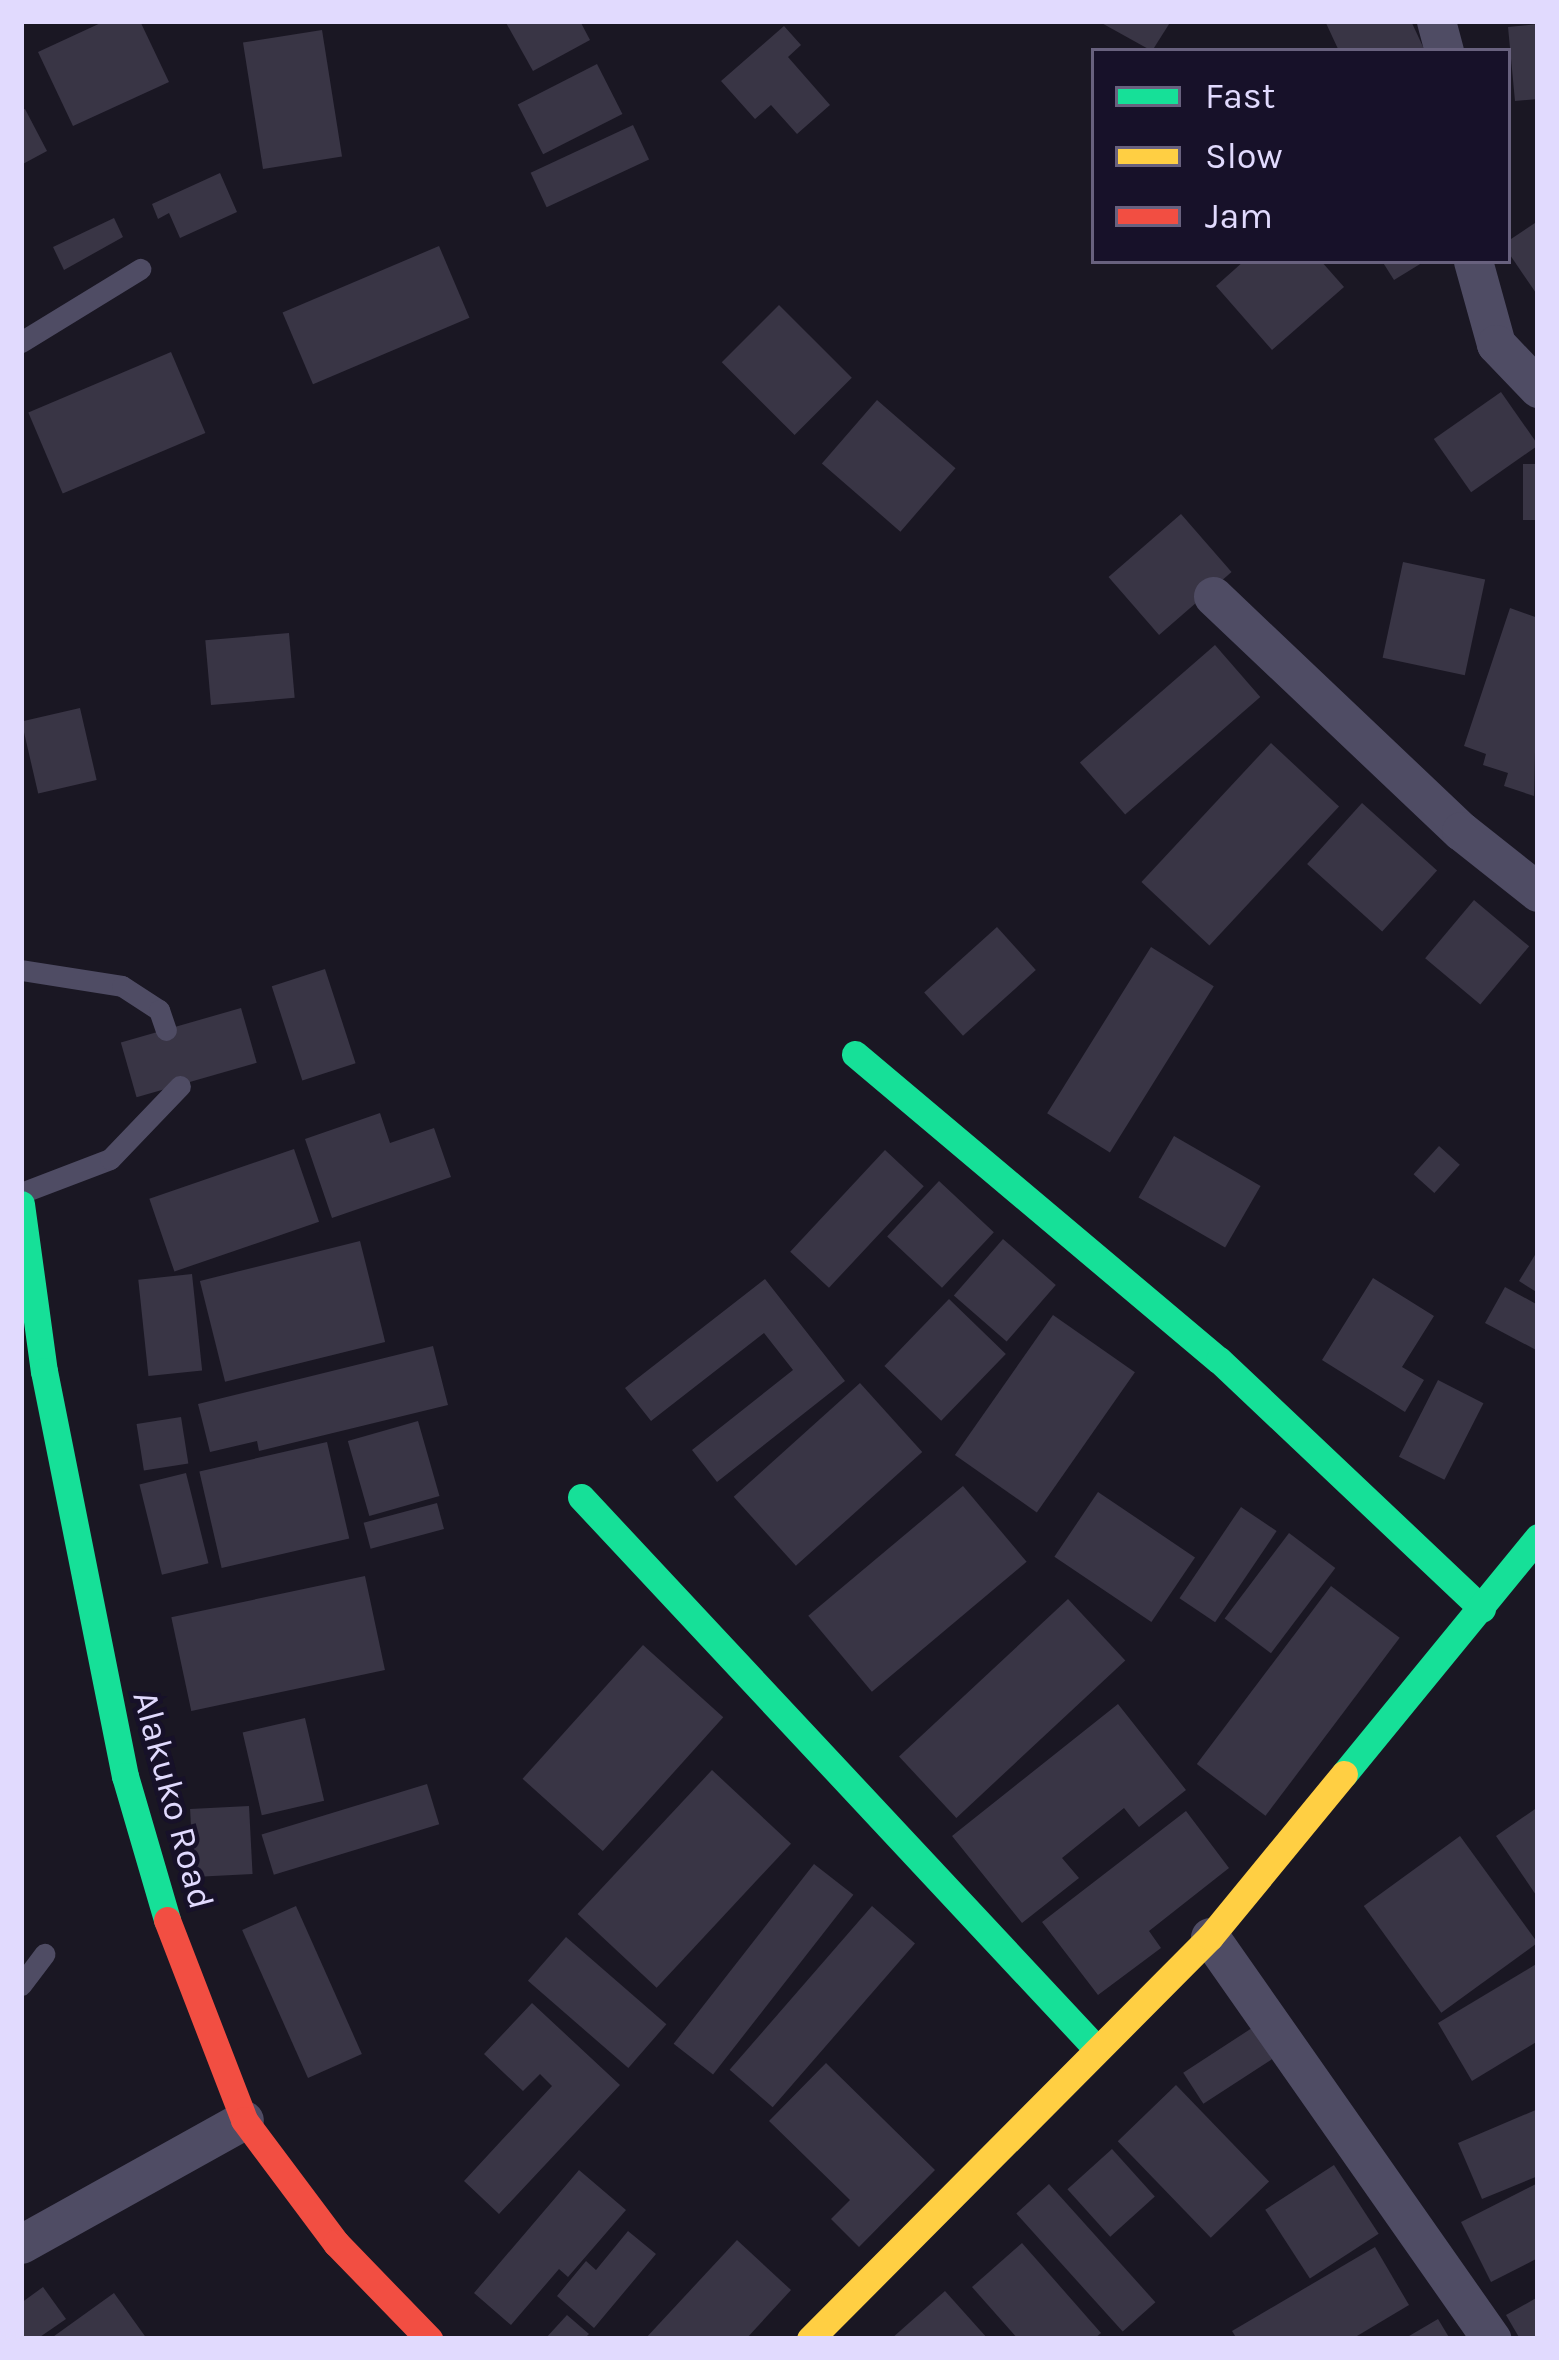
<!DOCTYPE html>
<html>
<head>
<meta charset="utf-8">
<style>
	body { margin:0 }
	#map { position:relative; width:1559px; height:2360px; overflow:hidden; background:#1a1723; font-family:Karla,sans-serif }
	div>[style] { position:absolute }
	.building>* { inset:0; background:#393545; transform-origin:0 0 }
	.lane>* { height:21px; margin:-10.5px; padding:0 10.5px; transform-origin:10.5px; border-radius:10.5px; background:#4f4c64 }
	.street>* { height:39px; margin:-19.5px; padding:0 19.5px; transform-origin:19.5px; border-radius:19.5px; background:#4f4c64 }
	.fast>* { height:27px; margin:-13.5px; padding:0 13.5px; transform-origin:13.5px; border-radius:13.5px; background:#16e098 }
	.slow>* { height:27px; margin:-13.5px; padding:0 13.5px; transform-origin:13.5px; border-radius:13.5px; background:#ffcf43 }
	.jam>* { height:27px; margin:-13.5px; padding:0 13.5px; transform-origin:13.5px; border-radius:13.5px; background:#f24e42 }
	span { translate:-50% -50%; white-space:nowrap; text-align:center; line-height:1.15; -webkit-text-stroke:9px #171129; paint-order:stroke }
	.street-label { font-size:36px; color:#e1dafe }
	.frame { position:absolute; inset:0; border:24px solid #e1dafe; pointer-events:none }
	.legend { position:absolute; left:1091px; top:48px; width:420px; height:216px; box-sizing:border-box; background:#171129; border:3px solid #68617e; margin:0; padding:15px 21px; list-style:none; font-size:36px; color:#e1dafe }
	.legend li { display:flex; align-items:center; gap:24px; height:60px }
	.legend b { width:60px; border:3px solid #68617e }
</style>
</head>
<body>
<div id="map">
	<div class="building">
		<i style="clip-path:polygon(105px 21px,140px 21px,169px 82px,73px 126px,38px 52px)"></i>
		<i style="clip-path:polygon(505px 21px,580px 21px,590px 40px,533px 71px)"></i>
		<i style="clip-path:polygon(1098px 21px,1171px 21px,1152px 51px)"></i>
		<i style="clip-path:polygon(1325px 21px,1411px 21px,1425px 51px,1339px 51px)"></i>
		<i style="clip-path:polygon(1538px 24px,1538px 99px,1515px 101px,1508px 27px)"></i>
		<i style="clip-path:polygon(784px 26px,801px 45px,788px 57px,830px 105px,797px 134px,771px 105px,755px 119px,721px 81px)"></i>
		<i style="left:322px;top:30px;width:128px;height:80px;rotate:81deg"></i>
		<i style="left:597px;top:64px;width:56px;height:89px;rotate:63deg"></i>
		<i style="clip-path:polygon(25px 109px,47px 151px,21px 165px,21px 110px)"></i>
		<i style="left:633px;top:125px;width:38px;height:113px;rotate:65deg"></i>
		<i style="clip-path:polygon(220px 173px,237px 212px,180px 238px,169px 213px,158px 219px,152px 204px)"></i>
		<i style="clip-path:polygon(114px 218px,123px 237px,64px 270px,53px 247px)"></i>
		<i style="clip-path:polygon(1538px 221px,1538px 296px,1508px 252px,1508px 241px)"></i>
		<i style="left:439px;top:246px;width:78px;height:170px;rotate:67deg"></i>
		<i style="clip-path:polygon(1244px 261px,1321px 261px,1344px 287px,1272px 350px,1216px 286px)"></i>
		<i style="clip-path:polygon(1382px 261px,1425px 261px,1394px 280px)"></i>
		<i style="left:779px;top:305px;width:103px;height:81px;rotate:45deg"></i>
		<i style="left:171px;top:352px;width:88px;height:155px;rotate:67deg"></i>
		<i style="left:1501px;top:392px;width:65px;height:82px;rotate:55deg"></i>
		<i style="left:877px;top:400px;width:104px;height:84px;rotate:41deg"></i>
		<i style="left:1523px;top:464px;width:15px;height:56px"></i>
		<i style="left:1181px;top:514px;width:77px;height:96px;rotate:49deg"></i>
		<i style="left:1403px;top:562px;width:84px;height:98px;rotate:12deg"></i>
		<i style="clip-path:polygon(1510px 608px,1538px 618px,1534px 796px,1504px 786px,1508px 773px,1483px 765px,1486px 754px,1464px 746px)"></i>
		<i style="left:289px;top:633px;width:65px;height:84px;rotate:85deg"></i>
		<i style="left:1215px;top:645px;width:69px;height:179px;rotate:49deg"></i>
		<i style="left:80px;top:708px;width:74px;height:60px;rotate:77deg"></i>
		<i style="left:1271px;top:743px;width:93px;height:190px;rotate:43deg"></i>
		<i style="left:1362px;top:803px;width:101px;height:82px;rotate:42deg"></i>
		<i style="left:1474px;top:900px;width:72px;height:76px;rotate:40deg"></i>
		<i style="left:997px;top:927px;width:58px;height:98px;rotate:48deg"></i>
		<i style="left:1151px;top:947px;width:74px;height:196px;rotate:32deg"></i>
		<i style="left:325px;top:969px;width:99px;height:56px;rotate:72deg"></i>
		<i style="left:241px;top:1008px;width:57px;height:125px;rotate:74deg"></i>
		<i style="clip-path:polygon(380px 1113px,390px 1143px,434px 1128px,451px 1177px,332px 1218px,305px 1139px)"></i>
		<i style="left:1174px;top:1136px;width:100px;height:71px;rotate:30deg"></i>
		<i style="left:1439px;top:1146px;width:28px;height:38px;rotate:42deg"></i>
		<i style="left:294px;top:1149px;width:77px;height:153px;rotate:71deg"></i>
		<i style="left:885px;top:1150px;width:53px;height:139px;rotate:43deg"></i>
		<i style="left:939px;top:1181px;width:75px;height:76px;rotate:43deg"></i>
		<i style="left:1003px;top:1239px;width:70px;height:75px;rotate:41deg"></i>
		<i style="left:360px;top:1241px;width:104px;height:165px;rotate:76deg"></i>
		<i style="clip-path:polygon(1538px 1250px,1538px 1293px,1519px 1281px)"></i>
		<i style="left:192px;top:1274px;width:97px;height:54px;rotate:84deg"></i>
		<i style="clip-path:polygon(1373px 1278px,1434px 1316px,1402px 1367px,1424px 1380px,1405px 1412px,1322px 1360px)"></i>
		<i style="clip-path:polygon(765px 1279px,845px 1381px,717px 1482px,692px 1450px,793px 1370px,764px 1333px,651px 1421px,625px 1388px)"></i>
		<i style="clip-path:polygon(1505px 1287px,1538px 1305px,1538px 1351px,1485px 1323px)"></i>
		<i style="left:949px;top:1299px;width:79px;height:93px;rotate:44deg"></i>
		<i style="left:1053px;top:1315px;width:100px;height:171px;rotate:35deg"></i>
		<i style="clip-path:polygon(433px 1346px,448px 1405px,259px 1451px,257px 1441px,210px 1452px,198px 1404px)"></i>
		<i style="left:1438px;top:1380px;width:51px;height:86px;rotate:27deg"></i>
		<i style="left:860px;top:1383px;width:93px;height:170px;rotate:48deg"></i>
		<i style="left:181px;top:1417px;width:47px;height:45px;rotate:81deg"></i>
		<i style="left:418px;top:1421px;width:78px;height:73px;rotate:74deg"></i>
		<i style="left:327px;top:1442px;width:99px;height:131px;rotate:77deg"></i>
		<i style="left:186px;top:1473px;width:93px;height:48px;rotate:76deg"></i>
		<i style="left:963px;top:1486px;width:99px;height:202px;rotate:50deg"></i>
		<i style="left:1098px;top:1492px;width:117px;height:78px;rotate:34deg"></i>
		<i style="left:437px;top:1503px;width:27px;height:76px;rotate:75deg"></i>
		<i style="left:1241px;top:1507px;width:43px;height:110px;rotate:34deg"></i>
		<i style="left:1289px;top:1533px;width:58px;height:107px;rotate:37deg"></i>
		<i style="left:365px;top:1576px;width:96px;height:198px;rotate:78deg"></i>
		<i style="left:1331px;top:1586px;width:86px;height:223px;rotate:37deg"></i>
		<i style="left:1068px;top:1599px;width:84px;height:231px;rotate:47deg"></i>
		<i style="left:643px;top:1645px;width:108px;height:180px;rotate:42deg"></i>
		<i style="clip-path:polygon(1118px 1704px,1186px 1790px,1139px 1827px,1124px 1808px,1062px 1858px,1079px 1878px,1022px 1923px,952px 1836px)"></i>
		<i style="left:305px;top:1718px;width:85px;height:64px;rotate:77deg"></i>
		<i style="left:712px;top:1770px;width:108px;height:197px;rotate:43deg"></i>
		<i style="left:427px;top:1784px;width:42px;height:173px;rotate:73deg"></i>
		<i style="left:249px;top:1806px;width:68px;height:59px;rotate:87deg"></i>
		<i style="clip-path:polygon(1538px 1807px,1538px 1898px,1496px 1836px)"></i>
		<i style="clip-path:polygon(1186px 1811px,1229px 1868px,1149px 1931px,1161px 1948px,1098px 1995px,1042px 1922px)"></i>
		<i style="left:1460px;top:1836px;width:132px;height:119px;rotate:54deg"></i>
		<i style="left:814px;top:1864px;width:50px;height:228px;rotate:38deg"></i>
		<i style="left:296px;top:1906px;width:162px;height:59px;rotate:66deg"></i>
		<i style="left:872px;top:1906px;width:57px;height:217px;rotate:41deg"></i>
		<i style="left:566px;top:1937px;width:133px;height:58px;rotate:41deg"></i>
		<i style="clip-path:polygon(1538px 1963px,1538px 2041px,1472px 2081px,1438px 2023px)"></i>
		<i style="clip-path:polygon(532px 2003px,620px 2085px,499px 2214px,464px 2181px,552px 2086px,540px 2074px,523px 2091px,484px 2054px)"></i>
		<i style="left:1252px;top:2028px;width:37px;height:82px;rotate:57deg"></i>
		<i style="clip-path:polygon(826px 2063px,935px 2170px,859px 2247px,831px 2219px,850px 2200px,769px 2121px)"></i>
		<i style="left:1176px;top:2085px;width:134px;height:81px;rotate:46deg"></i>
		<i style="clip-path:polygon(1538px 2109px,1538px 2176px,1482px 2199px,1458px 2143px)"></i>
		<i style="left:1112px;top:2149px;width:64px;height:60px;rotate:48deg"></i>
		<i style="left:1334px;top:2165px;width:82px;height:82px;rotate:57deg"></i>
		<i style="clip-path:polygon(579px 2170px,626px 2210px,568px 2277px,559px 2269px,511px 2325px,474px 2293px)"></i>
		<i style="clip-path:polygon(1538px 2183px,1538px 2258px,1491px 2282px,1461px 2222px)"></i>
		<i style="left:1049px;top:2184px;width:159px;height:44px;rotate:48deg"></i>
		<i style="clip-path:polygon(628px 2231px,656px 2254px,594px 2328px,557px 2296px,586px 2261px,596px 2270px)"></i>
		<i style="clip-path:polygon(737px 2240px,791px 2290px,746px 2339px,645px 2339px)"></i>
		<i style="clip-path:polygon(1022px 2243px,1101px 2333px,1094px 2339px,1018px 2339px,972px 2287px)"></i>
		<i style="clip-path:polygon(1375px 2247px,1409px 2305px,1352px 2339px,1237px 2339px,1232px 2331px)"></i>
		<i style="clip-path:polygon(43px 2287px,66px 2319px,37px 2339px,21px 2339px,21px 2303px)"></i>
		<i style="clip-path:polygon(945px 2291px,988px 2339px,891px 2339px)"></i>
		<i style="clip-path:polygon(114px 2293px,147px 2339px,50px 2339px)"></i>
		<i style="clip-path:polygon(1538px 2297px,1538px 2339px,1520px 2339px,1506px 2315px)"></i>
		<i style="clip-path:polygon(567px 2315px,589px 2334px,584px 2339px,545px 2339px)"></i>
		<i style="clip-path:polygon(1438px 2319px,1450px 2339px,1404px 2339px)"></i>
	</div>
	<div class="lane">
		<i style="left:21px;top:342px;width:140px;rotate:-31.5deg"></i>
		<i style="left:21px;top:970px;width:102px;rotate:9deg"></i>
		<i style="left:122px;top:986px;width:44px;rotate:33deg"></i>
		<i style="left:159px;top:1010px;width:21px;rotate:71deg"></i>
		<i style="left:21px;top:1193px;width:95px;rotate:-20.9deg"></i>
		<i style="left:110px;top:1159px;width:101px;rotate:-46.2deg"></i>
		<i style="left:21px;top:1985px;width:39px;rotate:-53deg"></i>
	</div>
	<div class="street">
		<i style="left:1436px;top:21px;width:31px;rotate:75deg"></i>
		<i style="left:1473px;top:261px;width:86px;rotate:74.5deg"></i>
		<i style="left:1496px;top:344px;width:61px;rotate:46.3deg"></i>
		<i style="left:1213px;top:596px;width:342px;rotate:43.5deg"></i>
		<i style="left:1461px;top:831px;width:98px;rotate:38.4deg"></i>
		<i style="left:1210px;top:1937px;width:491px;rotate:55deg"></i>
		<i style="left:21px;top:2244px;width:255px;rotate:-29.1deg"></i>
	</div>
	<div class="fast">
		<i style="left:855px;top:1054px;width:476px;rotate:40.1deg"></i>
		<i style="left:1219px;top:1360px;width:362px;rotate:43.4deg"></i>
		<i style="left:21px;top:1204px;width:169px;rotate:82.2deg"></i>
		<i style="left:44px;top:1371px;width:413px;rotate:78.7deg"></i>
		<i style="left:125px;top:1776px;width:150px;rotate:73.7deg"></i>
		<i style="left:581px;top:1497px;width:751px;rotate:46.94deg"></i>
		<i style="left:1344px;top:1774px;width:306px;rotate:-50.7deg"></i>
	</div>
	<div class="slow">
		<i style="left:810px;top:2339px;width:567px;rotate:-45.14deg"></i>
		<i style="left:1210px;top:1937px;width:211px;rotate:-50.6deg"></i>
	</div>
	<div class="jam">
		<i style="left:167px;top:1920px;width:214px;rotate:68.9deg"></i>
		<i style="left:244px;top:2120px;width:154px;rotate:53.2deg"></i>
		<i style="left:336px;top:2243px;width:134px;rotate:45.9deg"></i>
	</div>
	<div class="street-label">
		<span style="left:173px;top:1800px;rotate:75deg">Alakuko Road</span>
	</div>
	<div class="frame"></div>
	<ul class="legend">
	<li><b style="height:15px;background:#16e098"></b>Fast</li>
	<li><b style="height:15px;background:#ffcf43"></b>Slow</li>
	<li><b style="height:15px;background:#f24e42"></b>Jam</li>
	</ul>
</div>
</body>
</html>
